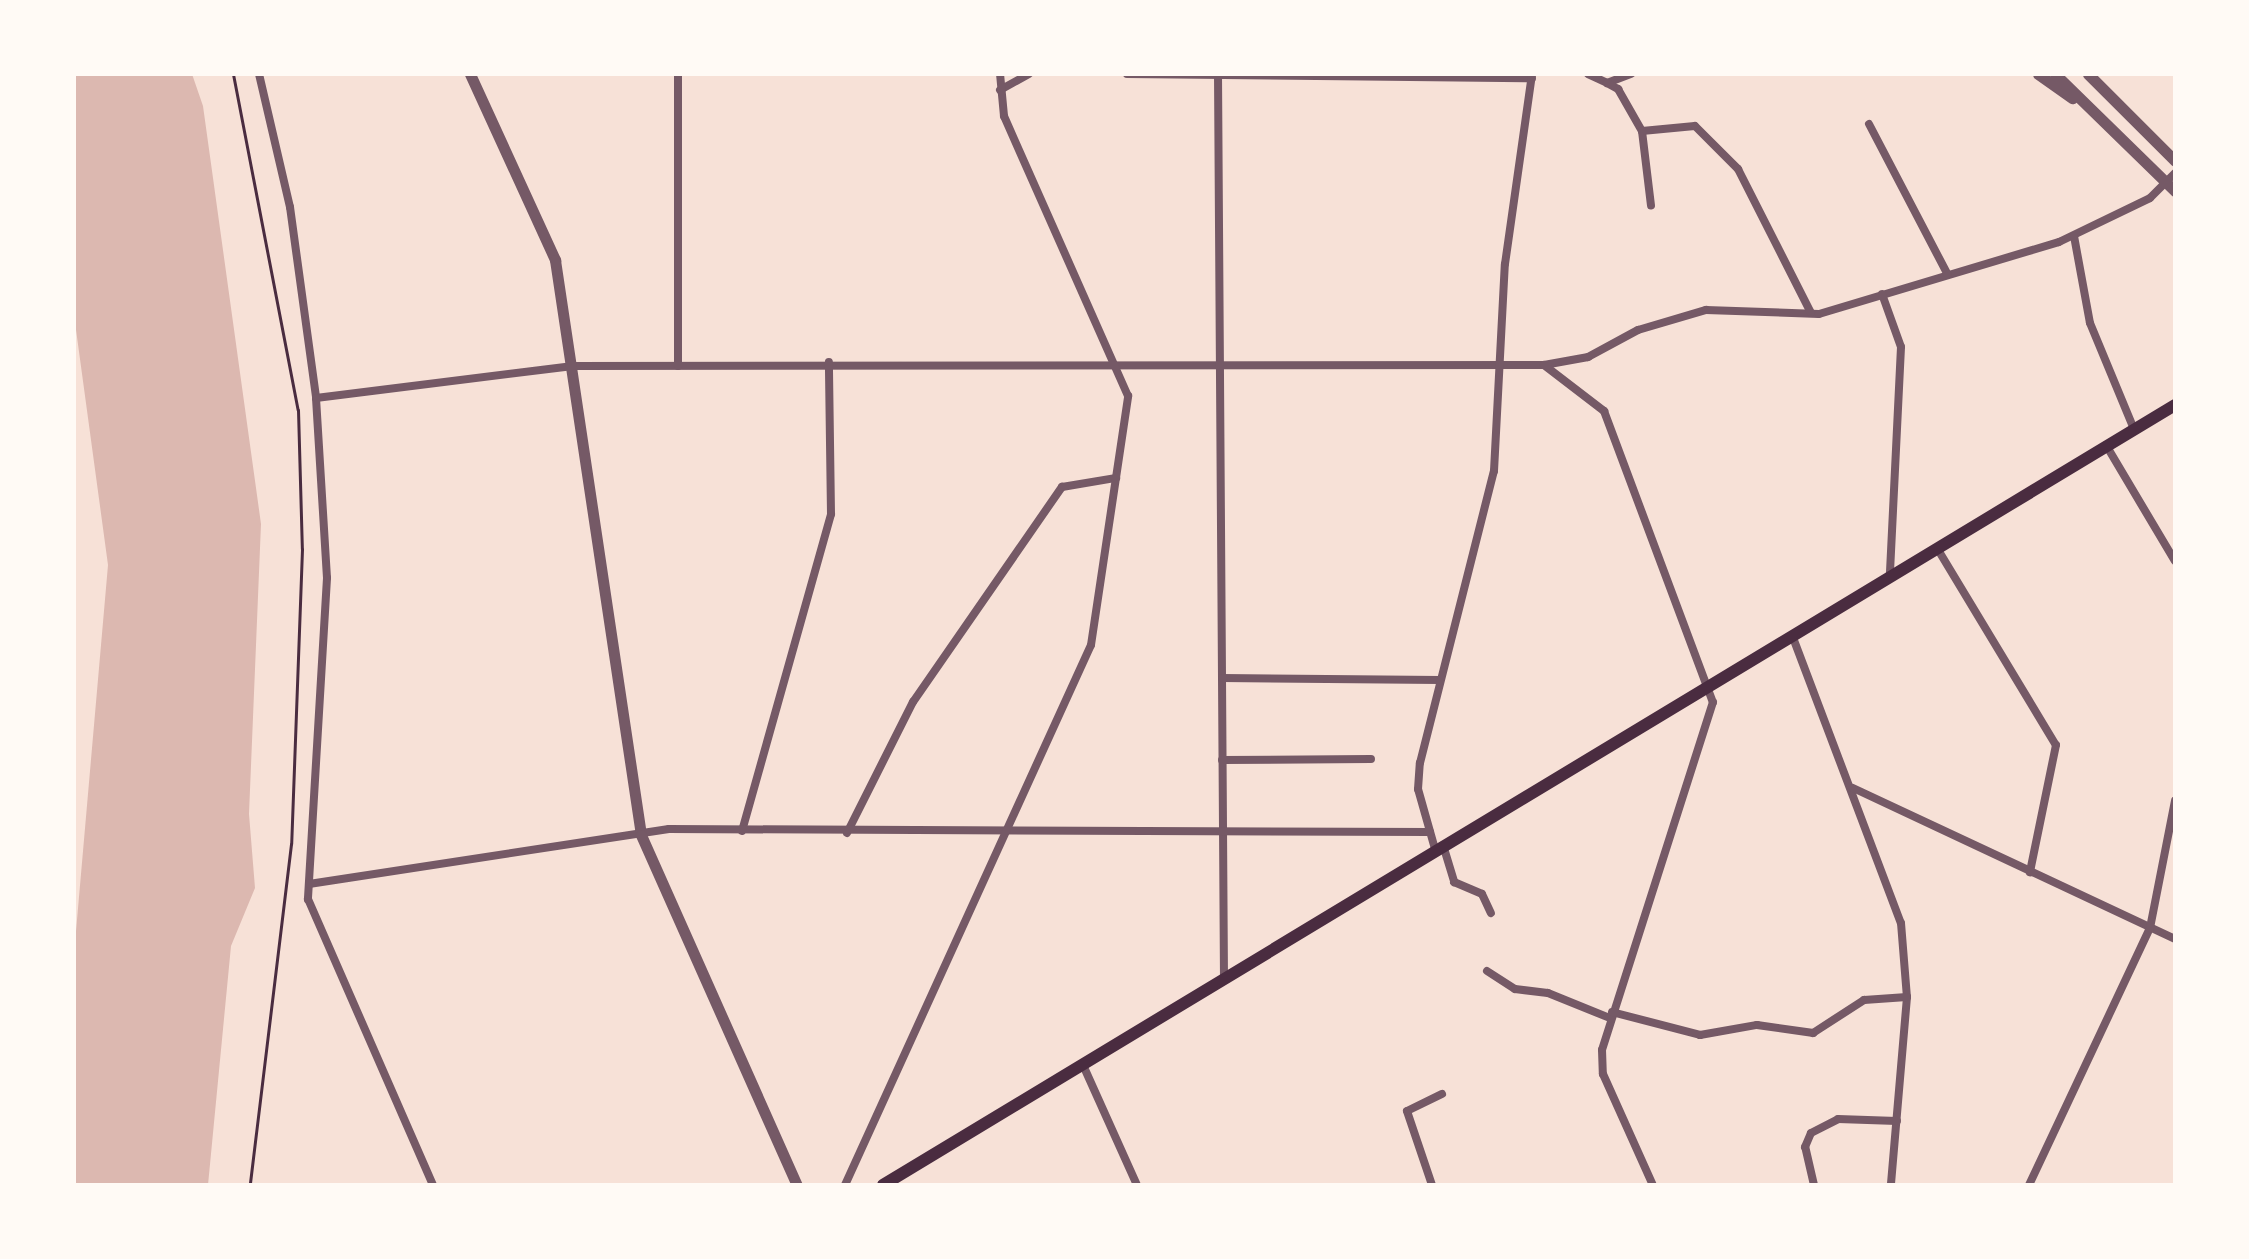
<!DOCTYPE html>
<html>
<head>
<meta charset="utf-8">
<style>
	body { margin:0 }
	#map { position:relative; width:2249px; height:1259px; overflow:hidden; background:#f7e1d7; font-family:Helvetica,sans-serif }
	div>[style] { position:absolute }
	.water>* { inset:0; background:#dcb8b0 }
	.path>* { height:3px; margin:-1.5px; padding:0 1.5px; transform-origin:1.5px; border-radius:1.5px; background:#4a2c40 }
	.minor>* { height:8px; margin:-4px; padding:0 4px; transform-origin:4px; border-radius:4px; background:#755966 }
	.tertiary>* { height:11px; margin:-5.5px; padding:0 5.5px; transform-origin:5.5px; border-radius:5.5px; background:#755966 }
	.secondary>* { height:12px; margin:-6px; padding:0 6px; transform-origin:6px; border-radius:6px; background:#4a2c40 }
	span { translate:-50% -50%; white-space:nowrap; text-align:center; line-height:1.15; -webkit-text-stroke:8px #fffaf5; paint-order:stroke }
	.frame { position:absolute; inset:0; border:76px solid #fffaf5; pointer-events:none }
</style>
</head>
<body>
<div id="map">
	<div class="water">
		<i style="clip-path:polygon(74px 74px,192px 74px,203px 106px,261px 524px,249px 814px,255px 888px,231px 946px,208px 1185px,74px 1185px,74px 954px,108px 565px,74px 315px)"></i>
	</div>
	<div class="path">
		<i style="left:233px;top:74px;width:342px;rotate:79.1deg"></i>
		<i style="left:298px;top:410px;width:139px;rotate:88.4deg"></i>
		<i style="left:302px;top:549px;width:295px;rotate:92.1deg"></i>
		<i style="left:291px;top:844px;width:343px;rotate:96.9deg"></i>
	</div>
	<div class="minor">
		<i style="left:259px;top:74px;width:137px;rotate:76.9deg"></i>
		<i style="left:290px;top:207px;width:193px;rotate:82.2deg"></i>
		<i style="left:316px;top:398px;width:259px;rotate:-7.1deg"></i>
		<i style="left:573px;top:366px;width:971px;rotate:-0.06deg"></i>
		<i style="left:1544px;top:365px;width:45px;rotate:-10.3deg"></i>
		<i style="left:1588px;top:357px;width:57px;rotate:-28.4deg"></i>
		<i style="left:1638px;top:330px;width:71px;rotate:-16.4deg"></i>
		<i style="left:1706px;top:310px;width:113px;rotate:2deg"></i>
		<i style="left:1819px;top:314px;width:251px;rotate:-16.7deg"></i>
		<i style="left:2059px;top:242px;width:101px;rotate:-25.8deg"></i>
		<i style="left:2150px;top:198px;width:35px;rotate:-45deg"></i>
		<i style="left:1127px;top:74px;width:405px;rotate:0.6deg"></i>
		<i style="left:1218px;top:74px;width:904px;rotate:89.62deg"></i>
		<i style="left:1588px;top:74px;width:21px;rotate:25deg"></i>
		<i style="left:1607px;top:83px;width:26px;rotate:-21deg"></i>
		<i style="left:1607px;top:83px;width:13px;rotate:29deg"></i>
		<i style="left:1618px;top:89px;width:48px;rotate:60.3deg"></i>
		<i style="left:1642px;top:131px;width:75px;rotate:83.1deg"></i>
		<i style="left:1000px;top:90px;width:33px;rotate:-29deg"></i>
		<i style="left:1869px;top:124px;width:170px;rotate:62.4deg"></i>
		<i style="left:1642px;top:131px;width:53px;rotate:-5.4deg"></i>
		<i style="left:1695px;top:126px;width:61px;rotate:45deg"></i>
		<i style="left:1738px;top:169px;width:161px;rotate:63.1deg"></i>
		<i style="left:2074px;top:236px;width:88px;rotate:79.6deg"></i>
		<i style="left:2090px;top:323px;width:115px;rotate:67.5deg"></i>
		<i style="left:1882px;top:294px;width:56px;rotate:70.3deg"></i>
		<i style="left:1901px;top:347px;width:228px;rotate:92.8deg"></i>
		<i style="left:1544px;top:365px;width:76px;rotate:37.5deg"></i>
		<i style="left:1604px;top:411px;width:311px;rotate:69.5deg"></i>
		<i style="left:1713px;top:702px;width:365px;rotate:107.7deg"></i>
		<i style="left:1602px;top:1050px;width:24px;rotate:88deg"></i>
		<i style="left:1603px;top:1074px;width:122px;rotate:65.8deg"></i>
		<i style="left:678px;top:366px;width:292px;rotate:-90deg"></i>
		<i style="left:316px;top:398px;width:180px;rotate:86.5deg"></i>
		<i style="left:327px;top:578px;width:322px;rotate:93.4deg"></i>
		<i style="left:308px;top:899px;width:312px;rotate:66.4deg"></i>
		<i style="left:2106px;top:445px;width:135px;rotate:59.3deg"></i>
		<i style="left:1937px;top:548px;width:230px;rotate:58.9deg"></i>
		<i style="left:2056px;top:745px;width:130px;rotate:101.6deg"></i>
		<i style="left:1792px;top:635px;width:308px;rotate:69.3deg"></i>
		<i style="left:1901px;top:923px;width:74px;rotate:85.4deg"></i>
		<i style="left:1907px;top:997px;width:189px;rotate:94.9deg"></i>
		<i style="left:1222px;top:678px;width:218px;rotate:0.5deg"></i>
		<i style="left:1222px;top:760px;width:149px;rotate:-0.4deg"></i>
		<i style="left:1853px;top:788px;width:356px;rotate:25.1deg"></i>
		<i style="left:742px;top:831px;width:329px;rotate:-74.3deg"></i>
		<i style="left:831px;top:514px;width:152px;rotate:-90.8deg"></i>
		<i style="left:847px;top:833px;width:147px;rotate:-63.3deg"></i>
		<i style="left:913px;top:702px;width:262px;rotate:-55.3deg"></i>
		<i style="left:1062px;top:487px;width:55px;rotate:-9.5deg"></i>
		<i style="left:1443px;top:845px;width:39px;rotate:73deg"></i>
		<i style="left:1454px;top:882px;width:30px;rotate:23deg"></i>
		<i style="left:1482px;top:894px;width:21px;rotate:65deg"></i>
		<i style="left:1435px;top:849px;width:62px;rotate:-105.8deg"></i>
		<i style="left:1418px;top:789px;width:26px;rotate:-86deg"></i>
		<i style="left:1420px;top:763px;width:301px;rotate:-75.8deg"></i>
		<i style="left:1494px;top:471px;width:207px;rotate:-87deg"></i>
		<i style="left:1505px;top:264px;width:192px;rotate:-81.9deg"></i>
		<i style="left:309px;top:884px;width:364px;rotate:-8.7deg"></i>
		<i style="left:669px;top:829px;width:761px;rotate:0.23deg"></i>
		<i style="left:1487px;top:971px;width:33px;rotate:33deg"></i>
		<i style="left:1515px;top:989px;width:33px;rotate:7deg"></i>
		<i style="left:1548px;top:993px;width:67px;rotate:22deg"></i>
		<i style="left:1612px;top:1012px;width:91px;rotate:14.6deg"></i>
		<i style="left:1700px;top:1035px;width:58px;rotate:-10deg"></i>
		<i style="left:1757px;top:1025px;width:57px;rotate:8.1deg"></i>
		<i style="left:1813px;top:1033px;width:61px;rotate:-32.9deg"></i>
		<i style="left:1864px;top:1000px;width:43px;rotate:-4deg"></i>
		<i style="left:1083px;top:1065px;width:132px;rotate:65.8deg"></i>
		<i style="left:845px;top:1185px;width:593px;rotate:-65.51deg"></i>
		<i style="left:1091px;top:645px;width:252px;rotate:-81.5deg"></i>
		<i style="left:1128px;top:396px;width:306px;rotate:-113.9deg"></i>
		<i style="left:1004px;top:116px;width:42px;rotate:-95.4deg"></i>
		<i style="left:1432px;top:1185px;width:78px;rotate:-108.7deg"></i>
		<i style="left:1407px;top:1111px;width:39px;rotate:-26deg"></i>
		<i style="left:1814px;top:1185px;width:39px;rotate:-103deg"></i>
		<i style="left:1805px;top:1147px;width:15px;rotate:-67deg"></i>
		<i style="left:1811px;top:1133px;width:30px;rotate:-27deg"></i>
		<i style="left:1838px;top:1119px;width:59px;rotate:1.9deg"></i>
		<i style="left:2029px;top:1185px;width:284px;rotate:-64.8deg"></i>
		<i style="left:2150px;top:928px;width:130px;rotate:-78.9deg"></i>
	</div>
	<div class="tertiary">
		<i style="left:470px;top:74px;width:205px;rotate:65.4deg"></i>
		<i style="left:555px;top:260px;width:581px;rotate:81.49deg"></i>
		<i style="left:641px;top:835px;width:383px;rotate:66deg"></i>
		<i style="left:2038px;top:74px;width:42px;rotate:35.2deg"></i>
		<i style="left:2055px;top:74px;width:168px;rotate:44.3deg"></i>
		<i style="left:2088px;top:74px;width:123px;rotate:45deg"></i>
	</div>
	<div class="secondary">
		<i style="left:883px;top:1185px;width:1509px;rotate:-31.12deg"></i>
	</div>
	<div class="frame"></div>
</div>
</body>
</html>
